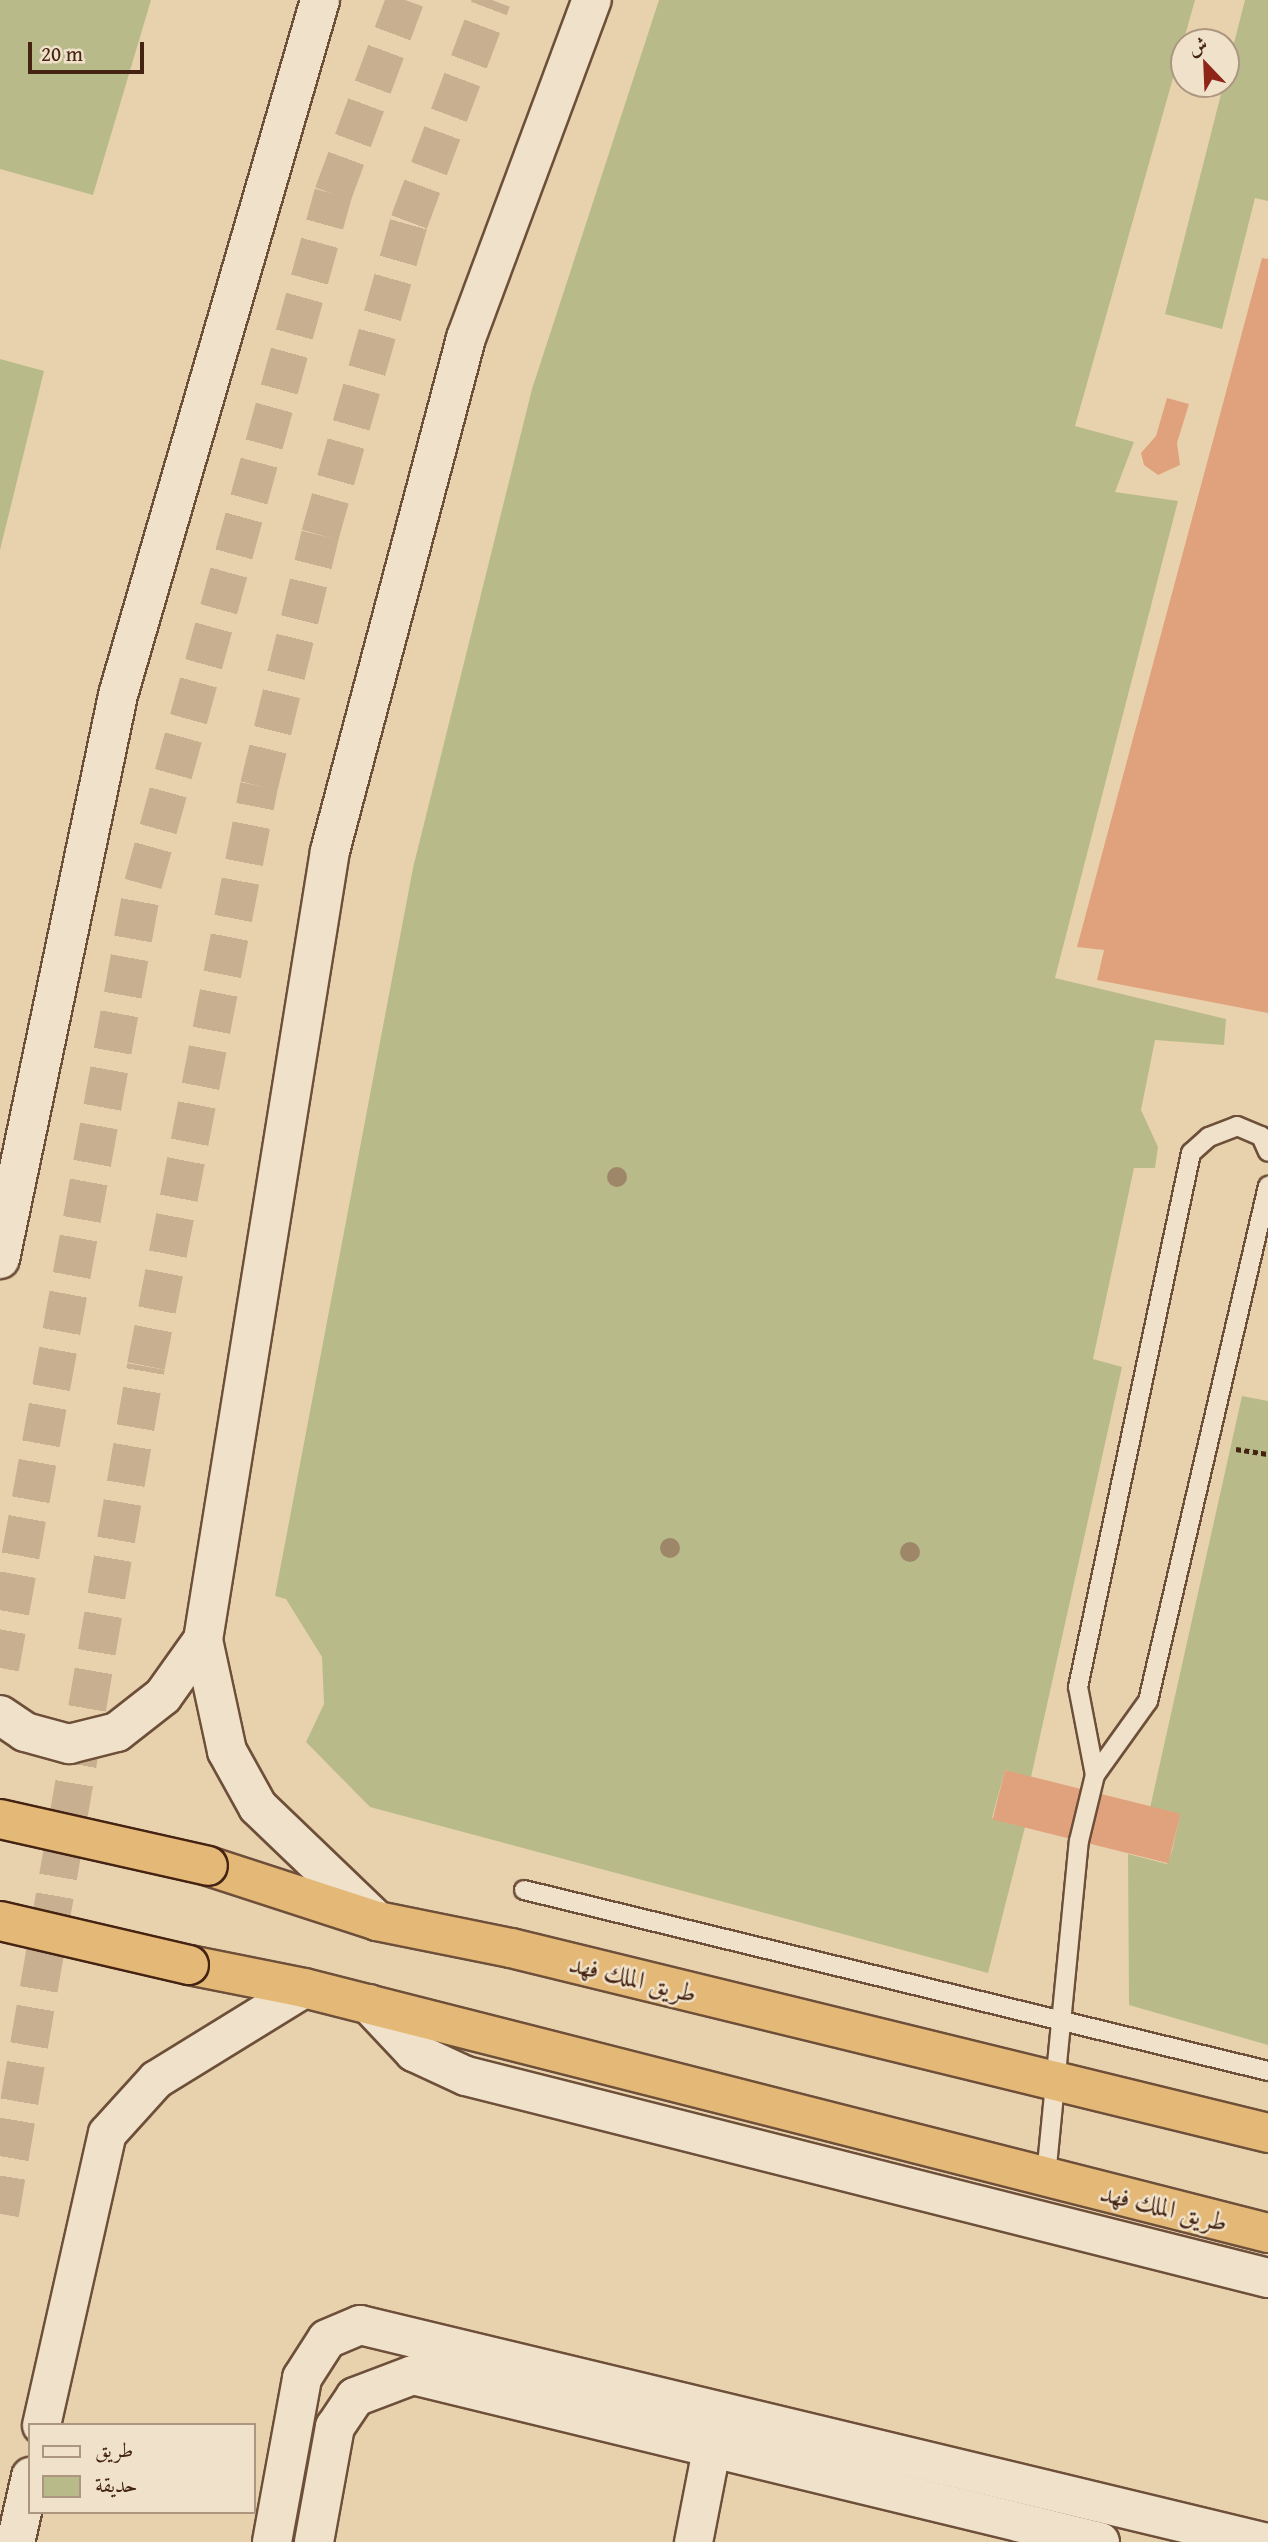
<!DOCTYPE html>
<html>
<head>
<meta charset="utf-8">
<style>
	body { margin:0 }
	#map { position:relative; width:1268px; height:2542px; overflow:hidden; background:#e8d2ae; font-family:"Gentium Book Plus",Amiri,serif }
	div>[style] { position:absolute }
	.green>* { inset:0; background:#b8bb89 }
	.building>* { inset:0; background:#e0a27c; transform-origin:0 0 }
	.secondary-tunnel>* { height:38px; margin-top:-19px; transform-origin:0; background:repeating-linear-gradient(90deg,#c7af8f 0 38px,transparent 0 57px) }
	.path>* { height:4.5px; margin-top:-2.25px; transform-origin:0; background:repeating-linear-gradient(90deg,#452312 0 5px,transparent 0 8.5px) }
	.roads { filter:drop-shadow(2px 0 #6e4f39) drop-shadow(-2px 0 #6e4f39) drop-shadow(0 2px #6e4f39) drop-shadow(0 -2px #6e4f39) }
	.service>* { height:18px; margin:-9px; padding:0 9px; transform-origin:9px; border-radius:9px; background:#f0e2ca }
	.minor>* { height:37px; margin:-18.5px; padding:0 18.5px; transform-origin:18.5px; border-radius:18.5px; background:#f0e2ca }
	.tertiary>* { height:38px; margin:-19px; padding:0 19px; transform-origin:19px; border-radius:19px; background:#f0e2ca }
	.trunk>* { height:38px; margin:-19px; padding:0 19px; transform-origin:19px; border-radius:19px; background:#e4b977 }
	.bridges { filter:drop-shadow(2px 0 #452312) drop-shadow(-2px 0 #452312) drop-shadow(0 2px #452312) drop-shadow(0 -2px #452312) }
	.trunk-bridge>* { height:38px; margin:-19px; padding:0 19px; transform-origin:19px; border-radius:19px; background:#e4b977 }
	.trees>* { width:20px; height:20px; margin:-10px; border-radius:50%; background:#9e8769 }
	span { translate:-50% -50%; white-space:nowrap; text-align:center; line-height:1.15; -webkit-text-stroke:5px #f0e2ca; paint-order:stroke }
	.street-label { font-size:26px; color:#452312 }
	.legend { position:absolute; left:28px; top:2423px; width:228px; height:91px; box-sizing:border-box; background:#f0e2ca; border:2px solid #ac9680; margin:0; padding:9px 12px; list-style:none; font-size:21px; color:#452312 }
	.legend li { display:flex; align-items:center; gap:14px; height:35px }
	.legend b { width:35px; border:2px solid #ac9680 }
	.north { position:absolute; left:1170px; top:28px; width:70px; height:70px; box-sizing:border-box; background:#f0e2ca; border:2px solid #ac9680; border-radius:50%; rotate:337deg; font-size:19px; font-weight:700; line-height:28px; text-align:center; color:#452312 }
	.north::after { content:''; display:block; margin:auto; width:24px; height:32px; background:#8f2418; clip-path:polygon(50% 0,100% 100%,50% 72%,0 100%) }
	.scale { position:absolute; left:28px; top:42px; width:116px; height:32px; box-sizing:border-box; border:4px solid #452312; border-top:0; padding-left:9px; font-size:21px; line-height:24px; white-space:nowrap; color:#452312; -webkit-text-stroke:5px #f0e2ca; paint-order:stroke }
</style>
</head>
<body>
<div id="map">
	<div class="green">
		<i style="clip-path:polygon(0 0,151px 0,93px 195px,0 169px)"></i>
		<i style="clip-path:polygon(659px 0,1195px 0,1075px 426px,1134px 442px,1115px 492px,1178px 501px,1055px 978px,1226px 1019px,1224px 1045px,1155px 1040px,1141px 1110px,1158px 1147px,1155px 1168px,1134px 1168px,1093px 1359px,1122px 1367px,1031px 1777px,1005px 1770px,992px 1818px,1025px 1827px,988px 1973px,370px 1807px,306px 1742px,324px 1704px,322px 1657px,286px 1599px,275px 1596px,413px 868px,532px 389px)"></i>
		<i style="clip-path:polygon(1245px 0,1268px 0,1268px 201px,1255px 198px,1222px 329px,1165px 314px)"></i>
		<i style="clip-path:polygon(0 359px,44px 371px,0 550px)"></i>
		<i style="clip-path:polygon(1242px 1396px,1268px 1401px,1268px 2045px,1129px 2005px,1128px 1854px,1167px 1864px,1172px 1851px,1180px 1815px,1150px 1808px)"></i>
	</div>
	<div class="building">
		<i style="clip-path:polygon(1262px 258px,1268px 259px,1268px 1013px,1097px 980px,1104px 950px,1077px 947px)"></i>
		<i style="clip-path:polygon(1167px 398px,1189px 404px,1177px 443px,1180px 465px,1158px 475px,1144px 465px,1141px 453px,1156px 436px)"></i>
		<i style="left:1005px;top:1770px;width:181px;height:51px;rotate:14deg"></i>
	</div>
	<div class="secondary-tunnel">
		<i style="left:0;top:1668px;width:797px;rotate:-79.66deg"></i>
		<i style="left:143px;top:884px;width:716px;rotate:-74.6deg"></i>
		<i style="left:333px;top:194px;width:207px;rotate:-69.6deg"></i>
		<i style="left:0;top:2214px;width:860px;rotate:-80.23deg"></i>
		<i style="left:146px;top:1366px;width:591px;rotate:-78.98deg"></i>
		<i style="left:259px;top:786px;width:258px;rotate:-76.3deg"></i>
		<i style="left:320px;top:535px;width:325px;rotate:-74.1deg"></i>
		<i style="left:409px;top:222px;width:237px;rotate:-69.5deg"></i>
	</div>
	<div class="path">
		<i style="left:1236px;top:1449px;width:32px;rotate:9deg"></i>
	</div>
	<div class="roads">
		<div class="service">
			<i style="left:1095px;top:1775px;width:91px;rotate:-54.4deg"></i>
			<i style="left:1148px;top:1701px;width:529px;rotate:-76.88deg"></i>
			<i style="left:524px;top:1890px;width:766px;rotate:13.67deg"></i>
			<i style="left:1046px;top:2176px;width:337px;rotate:-84.4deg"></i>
			<i style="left:1079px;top:1841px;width:68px;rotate:-76.4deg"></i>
			<i style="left:1095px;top:1775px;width:90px;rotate:-100.9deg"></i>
			<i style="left:1078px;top:1687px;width:546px;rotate:-78.05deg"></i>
			<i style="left:1191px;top:1153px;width:24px;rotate:-42deg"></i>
			<i style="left:1209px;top:1137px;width:30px;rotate:-21deg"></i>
			<i style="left:1237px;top:1126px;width:26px;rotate:23deg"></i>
			<i style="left:1261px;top:1136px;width:17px;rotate:66deg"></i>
		</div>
		<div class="minor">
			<i style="left:41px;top:2425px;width:299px;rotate:-77.3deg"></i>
			<i style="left:107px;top:2133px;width:73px;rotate:-47.8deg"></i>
			<i style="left:156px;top:2079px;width:174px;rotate:-31.6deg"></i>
			<i style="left:15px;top:2542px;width:68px;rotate:-77.2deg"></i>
			<i style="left:693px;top:2542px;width:125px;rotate:-79deg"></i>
		</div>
		<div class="tertiary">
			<i style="left:0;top:1259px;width:576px;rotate:-78.18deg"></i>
			<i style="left:118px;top:695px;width:724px;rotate:-73.79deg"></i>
			<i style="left:0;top:1715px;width:30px;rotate:34deg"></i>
			<i style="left:25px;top:1732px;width:46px;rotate:15.3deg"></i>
			<i style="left:69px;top:1744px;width:49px;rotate:-14deg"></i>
			<i style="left:117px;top:1732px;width:58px;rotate:-38deg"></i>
			<i style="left:163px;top:1696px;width:69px;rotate:-54.5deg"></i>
			<i style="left:377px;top:1921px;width:165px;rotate:-136.2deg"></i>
			<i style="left:258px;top:1807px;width:64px;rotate:-119deg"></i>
			<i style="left:227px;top:1751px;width:114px;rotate:-102.2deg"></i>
			<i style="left:203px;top:1640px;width:799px;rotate:-80.86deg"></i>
			<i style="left:330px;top:851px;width:531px;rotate:-75.15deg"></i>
			<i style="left:466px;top:338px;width:361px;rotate:-69.6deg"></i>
			<i style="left:369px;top:2004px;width:66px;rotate:46.8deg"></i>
			<i style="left:414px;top:2052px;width:57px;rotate:24.8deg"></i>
			<i style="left:466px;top:2076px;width:827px;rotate:14.14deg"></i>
			<i style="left:272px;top:2542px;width:167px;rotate:-79.6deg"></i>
			<i style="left:302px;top:2378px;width:46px;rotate:-57.3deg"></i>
			<i style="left:327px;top:2339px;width:36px;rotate:-23deg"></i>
			<i style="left:360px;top:2325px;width:929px;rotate:13.51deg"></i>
			<i style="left:314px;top:2542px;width:117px;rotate:-79.7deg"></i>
			<i style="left:335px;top:2427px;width:36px;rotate:-56deg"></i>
			<i style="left:355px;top:2397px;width:62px;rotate:-20.8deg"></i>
			<i style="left:413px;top:2375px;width:707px;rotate:13.66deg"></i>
		</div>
		<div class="trunk">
			<i style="left:208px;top:1866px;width:178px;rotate:18deg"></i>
			<i style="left:377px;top:1921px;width:137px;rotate:11.4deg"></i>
			<i style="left:511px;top:1948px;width:779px;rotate:13.73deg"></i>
			<i style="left:189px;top:1965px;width:117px;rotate:11.3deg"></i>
			<i style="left:304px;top:1988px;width:995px;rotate:14.26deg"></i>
		</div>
	</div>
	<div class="bridges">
		<div class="trunk-bridge">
			<i style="left:0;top:1819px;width:213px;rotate:12.7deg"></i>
			<i style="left:0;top:1921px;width:194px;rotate:13.1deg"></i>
		</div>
	</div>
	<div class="trees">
		<i style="left:617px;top:1177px"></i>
		<i style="left:670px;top:1548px"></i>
		<i style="left:910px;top:1552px"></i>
	</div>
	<div class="street-label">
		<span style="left:633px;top:1978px;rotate:14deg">طريق الملك فهد</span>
		<span style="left:1164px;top:2207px;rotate:14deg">طريق الملك فهد</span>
	</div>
	<ul class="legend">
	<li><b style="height:9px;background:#f0e2ca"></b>طريق</li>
	<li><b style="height:19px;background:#b8bb89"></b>حديقة</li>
	</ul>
	<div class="north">ش</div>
	<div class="scale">20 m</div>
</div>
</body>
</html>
